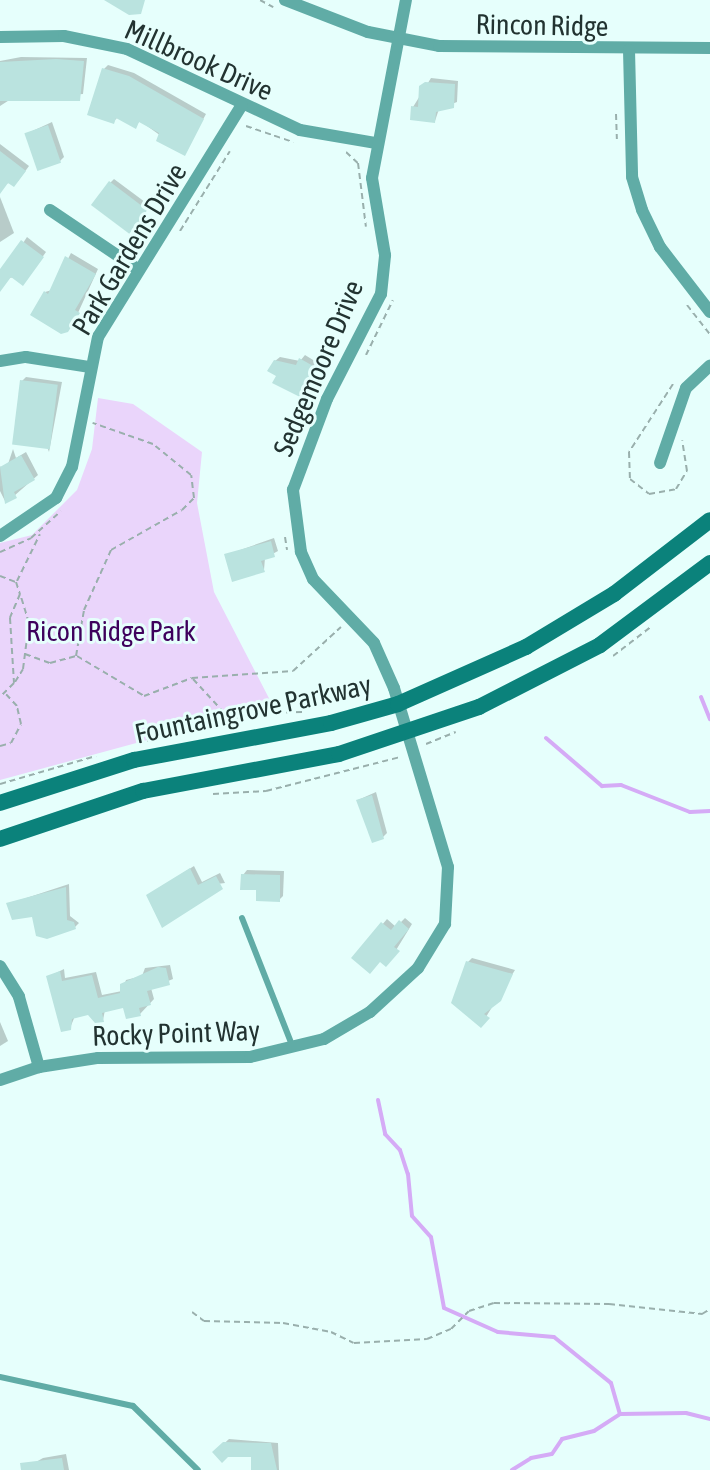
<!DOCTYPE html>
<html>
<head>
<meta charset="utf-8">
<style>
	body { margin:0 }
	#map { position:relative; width:710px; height:1470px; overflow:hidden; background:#e6fffc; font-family:"Asap Condensed",sans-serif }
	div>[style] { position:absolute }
	.green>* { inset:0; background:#ead5fb }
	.shadow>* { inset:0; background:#0003 }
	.stream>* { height:4px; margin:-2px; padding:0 2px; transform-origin:2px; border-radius:2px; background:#d5abf6 }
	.building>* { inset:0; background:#bae3df; transform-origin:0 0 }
	.path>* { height:2px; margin-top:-1px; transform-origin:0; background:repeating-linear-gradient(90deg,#99afac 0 6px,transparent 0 10px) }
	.service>* { height:6px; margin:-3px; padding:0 3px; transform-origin:3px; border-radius:3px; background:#60aca6 }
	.minor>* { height:12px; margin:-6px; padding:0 6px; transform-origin:6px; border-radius:6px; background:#60aca6 }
	.secondary>* { height:16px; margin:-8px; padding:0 8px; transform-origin:8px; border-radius:8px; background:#0b827b }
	span { translate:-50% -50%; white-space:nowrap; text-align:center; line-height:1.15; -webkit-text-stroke:6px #e6fffc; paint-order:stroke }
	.street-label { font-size:28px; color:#223331 }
	.park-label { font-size:28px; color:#3e015c }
</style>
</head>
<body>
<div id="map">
	<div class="green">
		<i style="clip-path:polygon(98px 398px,133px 404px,202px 452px,197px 503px,214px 592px,273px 706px,0 780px,0 543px,32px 535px,77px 490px,92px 449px)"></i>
	</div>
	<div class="shadow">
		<i style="clip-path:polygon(21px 57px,87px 58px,83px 94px,11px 99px,0 106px,0 61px)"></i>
		<i style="clip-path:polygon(108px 65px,134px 73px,206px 114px,185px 153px,140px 121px,135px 126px,118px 117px,114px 121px,104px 69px)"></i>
		<i style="clip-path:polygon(431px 78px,458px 81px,457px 102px,439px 109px,435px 121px,413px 107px)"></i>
		<i style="clip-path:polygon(52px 122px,64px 157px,60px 161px,26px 134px)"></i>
		<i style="clip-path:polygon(0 144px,29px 166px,18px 181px,0 185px)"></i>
		<i style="clip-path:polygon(114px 179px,149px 205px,134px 234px,110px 183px)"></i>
		<i style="clip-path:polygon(0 197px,14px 233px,0 242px)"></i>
		<i style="clip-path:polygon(27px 237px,46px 252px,28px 277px,0 278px)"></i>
		<i style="clip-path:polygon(71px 253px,98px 269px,72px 326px,45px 292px,52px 290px)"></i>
		<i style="clip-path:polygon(305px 355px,318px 363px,302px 396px,279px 375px,275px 361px,280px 357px,300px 361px)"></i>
		<i style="clip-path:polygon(26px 377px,62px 382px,49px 452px,22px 381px)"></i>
		<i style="clip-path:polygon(13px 449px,16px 458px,26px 452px,38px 475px,6px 503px,0 491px,0 466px,5px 473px)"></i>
		<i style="clip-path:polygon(274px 538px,278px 551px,265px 558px,264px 570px,226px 555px)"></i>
		<i style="clip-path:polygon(376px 792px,387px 833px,383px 837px,358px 800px)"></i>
		<i style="clip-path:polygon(194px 866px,202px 882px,220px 873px,225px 883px,153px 892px)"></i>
		<i style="clip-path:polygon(247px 870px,284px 871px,283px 896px,279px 900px,258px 888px,243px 875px)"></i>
		<i style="clip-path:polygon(69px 884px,70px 916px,79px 923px,75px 927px,8px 904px)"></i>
		<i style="clip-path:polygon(405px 918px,412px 924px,390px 960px,354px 958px,387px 919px,396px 927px)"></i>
		<i style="clip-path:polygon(472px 958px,515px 970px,481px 1025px,468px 962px)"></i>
		<i style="clip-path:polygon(170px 965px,173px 979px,151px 988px,154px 999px,140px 1014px,125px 1005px,105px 1010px,103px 1020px,88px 1013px,75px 1016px,70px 1028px,48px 977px,64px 969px,65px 978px,96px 972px,102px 995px,122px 991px,126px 980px,142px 976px,145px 968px)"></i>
		<i style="clip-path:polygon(0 1022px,8px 1041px,0 1046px)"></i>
		<i style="clip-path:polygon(229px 1439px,278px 1443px,279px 1470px,253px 1470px,253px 1455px,215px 1452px)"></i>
		<i style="clip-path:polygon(66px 1454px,69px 1470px,22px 1470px,43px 1458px)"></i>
	</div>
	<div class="stream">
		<i style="left:701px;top:697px;width:24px;rotate:68deg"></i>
		<i style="left:546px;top:738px;width:74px;rotate:40.6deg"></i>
		<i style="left:602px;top:786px;width:19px;rotate:-3deg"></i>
		<i style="left:621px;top:785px;width:74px;rotate:21.4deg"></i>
		<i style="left:690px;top:812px;width:20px;rotate:-3deg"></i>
		<i style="left:378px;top:1100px;width:35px;rotate:78deg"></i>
		<i style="left:385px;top:1134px;width:22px;rotate:47deg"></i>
		<i style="left:400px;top:1150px;width:25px;rotate:72deg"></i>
		<i style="left:408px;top:1174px;width:42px;rotate:84.6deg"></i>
		<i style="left:412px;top:1216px;width:28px;rotate:48deg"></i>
		<i style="left:431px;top:1237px;width:72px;rotate:79.6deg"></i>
		<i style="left:444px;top:1308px;width:59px;rotate:24deg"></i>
		<i style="left:498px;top:1332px;width:56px;rotate:5.1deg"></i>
		<i style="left:554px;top:1337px;width:73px;rotate:38.9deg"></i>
		<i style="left:611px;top:1383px;width:32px;rotate:74deg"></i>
		<i style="left:620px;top:1414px;width:66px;rotate:-0.9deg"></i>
		<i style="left:686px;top:1413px;width:25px;rotate:14deg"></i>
		<i style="left:512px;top:1470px;width:22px;rotate:-32deg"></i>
		<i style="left:531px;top:1458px;width:21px;rotate:-11deg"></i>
		<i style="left:552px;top:1454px;width:18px;rotate:-56deg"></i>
		<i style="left:562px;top:1439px;width:33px;rotate:-14deg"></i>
		<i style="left:594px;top:1431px;width:31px;rotate:-33deg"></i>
	</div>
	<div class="building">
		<i style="clip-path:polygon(104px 0,145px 0,141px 14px,129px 15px)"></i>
		<i style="clip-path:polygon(56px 59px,84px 61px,80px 101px,0 101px,0 62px)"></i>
		<i style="clip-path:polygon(102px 68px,129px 76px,204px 119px,185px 156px,156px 141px,159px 133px,139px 122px,136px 129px,116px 118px,114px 124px,87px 115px)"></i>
		<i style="clip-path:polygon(425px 82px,455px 84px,454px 108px,436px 112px,435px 123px,410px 120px,411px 106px,418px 107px,419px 86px)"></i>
		<i style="left:48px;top:125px;width:40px;height:25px;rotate:71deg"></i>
		<i style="clip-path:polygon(0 151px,26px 171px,14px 187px,8px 183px,0 194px)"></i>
		<i style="left:109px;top:181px;width:48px;height:30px;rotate:37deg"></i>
		<i style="clip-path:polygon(21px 240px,44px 257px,23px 286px,11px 277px,0 292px,0 269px)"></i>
		<i style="clip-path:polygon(65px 256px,96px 274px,75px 310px,80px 313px,68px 332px,61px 334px,30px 315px,44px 291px,48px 294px)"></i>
		<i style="clip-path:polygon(299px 358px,315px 367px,302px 398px,272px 383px,276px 376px,267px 371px,274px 360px,296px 365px)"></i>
		<i style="left:20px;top:380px;width:38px;height:65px;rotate:7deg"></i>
		<i style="clip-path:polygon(21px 455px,35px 480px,14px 492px,17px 498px,5px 504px,0 467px)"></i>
		<i style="clip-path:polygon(271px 541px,275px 557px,261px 561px,265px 572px,232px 582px,224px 554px)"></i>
		<i style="clip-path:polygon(372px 795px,384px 839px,372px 843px,356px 800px)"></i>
		<i style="clip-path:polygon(190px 868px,198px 885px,216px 876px,223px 889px,162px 928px,146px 895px)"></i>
		<i style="clip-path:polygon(241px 874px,280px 875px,280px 902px,256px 901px,256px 890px,240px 890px)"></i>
		<i style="clip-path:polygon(66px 887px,67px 920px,74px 922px,76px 929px,47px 939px,36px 936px,32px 917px,12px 920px,6px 903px)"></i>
		<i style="clip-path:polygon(399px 920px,409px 929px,394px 947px,400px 951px,386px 967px,380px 962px,370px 974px,351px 958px,381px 922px,391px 930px)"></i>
		<i style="clip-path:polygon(466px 961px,513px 974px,501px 1001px,484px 1014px,490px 1018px,481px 1028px,451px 1003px)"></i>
		<i style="clip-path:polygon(158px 967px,166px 968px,170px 985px,147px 991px,151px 1005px,139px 1008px,141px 1016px,126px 1019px,123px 1008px,102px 1013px,104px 1022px,95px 1023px,88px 1015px,72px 1019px,71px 1030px,61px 1032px,46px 976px,60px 971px,62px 981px,92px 975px,98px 998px,120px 993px,120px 984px)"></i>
		<i style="clip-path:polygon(223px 1442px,271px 1443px,277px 1470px,251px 1470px,251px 1457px,228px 1457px,222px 1463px,212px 1452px)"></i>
		<i style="clip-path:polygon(62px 1458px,64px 1470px,21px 1470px,20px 1463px)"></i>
	</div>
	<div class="path">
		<i style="left:260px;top:0;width:15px;rotate:28deg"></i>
		<i style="left:616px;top:114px;width:25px;rotate:88deg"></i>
		<i style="left:246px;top:126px;width:50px;rotate:18.8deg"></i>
		<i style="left:346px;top:152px;width:16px;rotate:43deg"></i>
		<i style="left:358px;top:163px;width:64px;rotate:82.9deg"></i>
		<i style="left:180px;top:231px;width:94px;rotate:-58deg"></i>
		<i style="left:687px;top:305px;width:37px;rotate:52deg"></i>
		<i style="left:366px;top:355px;width:61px;rotate:-63.9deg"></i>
		<i style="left:673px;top:384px;width:81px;rotate:122.9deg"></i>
		<i style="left:629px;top:452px;width:27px;rotate:88deg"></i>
		<i style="left:630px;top:479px;width:24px;rotate:38deg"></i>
		<i style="left:649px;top:494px;width:27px;rotate:-10deg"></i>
		<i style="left:676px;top:489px;width:21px;rotate:-59deg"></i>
		<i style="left:687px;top:471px;width:31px;rotate:-99deg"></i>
		<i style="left:285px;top:537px;width:13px;rotate:81deg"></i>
		<i style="left:0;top:552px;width:34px;rotate:-24deg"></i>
		<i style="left:31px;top:538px;width:40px;rotate:-42deg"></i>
		<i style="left:0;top:576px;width:17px;rotate:21deg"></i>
		<i style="left:16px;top:582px;width:13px;rotate:72deg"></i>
		<i style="left:20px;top:594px;width:26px;rotate:113deg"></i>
		<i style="left:10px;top:618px;width:65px;rotate:86.5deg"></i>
		<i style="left:14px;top:683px;width:20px;rotate:135deg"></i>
		<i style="left:17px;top:581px;width:52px;rotate:-63.9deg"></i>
		<i style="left:25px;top:654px;width:27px;rotate:20deg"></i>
		<i style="left:50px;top:663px;width:27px;rotate:-15deg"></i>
		<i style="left:76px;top:656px;width:47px;rotate:-80.1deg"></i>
		<i style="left:84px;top:610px;width:66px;rotate:-65.8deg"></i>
		<i style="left:111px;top:550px;width:81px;rotate:-29.4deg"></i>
		<i style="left:182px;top:510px;width:17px;rotate:-45deg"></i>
		<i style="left:194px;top:498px;width:23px;rotate:-97deg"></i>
		<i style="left:191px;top:475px;width:49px;rotate:-140.8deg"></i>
		<i style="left:153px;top:444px;width:64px;rotate:-160.7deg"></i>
		<i style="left:77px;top:656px;width:78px;rotate:30.8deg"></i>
		<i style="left:144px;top:696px;width:51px;rotate:-20.6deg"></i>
		<i style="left:192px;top:678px;width:101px;rotate:-4deg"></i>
		<i style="left:293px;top:671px;width:65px;rotate:-42.5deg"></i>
		<i style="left:613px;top:656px;width:49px;rotate:-37.6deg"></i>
		<i style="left:193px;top:679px;width:53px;rotate:47.3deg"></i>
		<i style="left:15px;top:682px;width:15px;rotate:-58deg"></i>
		<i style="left:23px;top:669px;width:46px;rotate:-82.6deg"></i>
		<i style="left:29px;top:623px;width:30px;rotate:-107deg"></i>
		<i style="left:137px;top:743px;width:123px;rotate:-14.1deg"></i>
		<i style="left:256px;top:713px;width:46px;rotate:-1.2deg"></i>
		<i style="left:426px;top:744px;width:32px;rotate:-22deg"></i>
		<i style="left:0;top:746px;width:11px;rotate:-15deg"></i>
		<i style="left:11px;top:743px;width:21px;rotate:-62deg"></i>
		<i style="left:21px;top:724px;width:18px;rotate:-103deg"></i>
		<i style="left:17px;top:706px;width:16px;rotate:-133deg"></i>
		<i style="left:0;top:784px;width:100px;rotate:-16.3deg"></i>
		<i style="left:213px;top:794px;width:53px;rotate:-3.2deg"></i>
		<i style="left:266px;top:791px;width:138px;rotate:-14.2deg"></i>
		<i style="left:192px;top:1312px;width:15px;rotate:37deg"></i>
		<i style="left:204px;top:1321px;width:79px;rotate:1.5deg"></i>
		<i style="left:283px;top:1323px;width:49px;rotate:10.6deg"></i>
		<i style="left:331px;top:1332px;width:25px;rotate:26deg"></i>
		<i style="left:354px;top:1343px;width:73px;rotate:-3.1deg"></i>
		<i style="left:427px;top:1339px;width:26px;rotate:-23deg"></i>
		<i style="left:451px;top:1329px;width:25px;rotate:-45deg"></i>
		<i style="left:469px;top:1311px;width:26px;rotate:-18deg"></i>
		<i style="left:494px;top:1303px;width:115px;rotate:0.5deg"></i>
		<i style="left:609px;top:1304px;width:94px;rotate:6.1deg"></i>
		<i style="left:702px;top:1314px;width:9px;rotate:-32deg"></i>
	</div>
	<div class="service">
		<i style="left:242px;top:918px;width:136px;rotate:68.5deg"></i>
		<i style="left:0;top:1377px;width:136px;rotate:12.3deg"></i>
		<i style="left:133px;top:1406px;width:91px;rotate:44.6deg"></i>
	</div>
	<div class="minor">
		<i style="left:285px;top:0;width:89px;rotate:21.1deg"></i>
		<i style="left:368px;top:32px;width:72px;rotate:11.2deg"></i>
		<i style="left:439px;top:46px;width:271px;rotate:0.4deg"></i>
		<i style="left:0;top:37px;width:64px;rotate:-0.9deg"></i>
		<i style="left:64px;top:36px;width:64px;rotate:11.7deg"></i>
		<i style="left:127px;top:49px;width:191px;rotate:25.1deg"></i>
		<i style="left:300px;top:130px;width:76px;rotate:9.8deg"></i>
		<i style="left:629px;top:50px;width:127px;rotate:88.6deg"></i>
		<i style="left:632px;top:177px;width:34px;rotate:73deg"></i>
		<i style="left:642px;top:210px;width:41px;rotate:64.1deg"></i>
		<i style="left:660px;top:247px;width:82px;rotate:52.4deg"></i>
		<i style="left:50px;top:210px;width:107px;rotate:34deg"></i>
		<i style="left:0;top:361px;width:26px;rotate:-9deg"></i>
		<i style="left:26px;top:357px;width:65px;rotate:8.9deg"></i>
		<i style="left:660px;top:463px;width:79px;rotate:-70.9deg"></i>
		<i style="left:686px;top:388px;width:33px;rotate:-43deg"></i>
		<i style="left:0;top:536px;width:68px;rotate:-34.2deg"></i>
		<i style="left:56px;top:498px;width:35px;rotate:-63deg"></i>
		<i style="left:72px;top:467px;width:133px;rotate:-78.7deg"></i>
		<i style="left:98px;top:337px;width:273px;rotate:-58.2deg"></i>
		<i style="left:0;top:966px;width:36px;rotate:58deg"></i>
		<i style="left:19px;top:997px;width:73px;rotate:74.1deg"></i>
		<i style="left:0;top:1080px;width:41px;rotate:-18.4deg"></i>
		<i style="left:39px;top:1067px;width:60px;rotate:-8.7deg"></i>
		<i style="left:98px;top:1058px;width:152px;rotate:-0.4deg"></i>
		<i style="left:250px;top:1057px;width:76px;rotate:-13.7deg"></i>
		<i style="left:324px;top:1039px;width:53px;rotate:-30.4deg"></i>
		<i style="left:370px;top:1012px;width:65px;rotate:-42.5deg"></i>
		<i style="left:418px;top:968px;width:52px;rotate:-58.5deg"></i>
		<i style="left:445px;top:924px;width:57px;rotate:-87deg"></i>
		<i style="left:448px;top:867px;width:187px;rotate:-106.8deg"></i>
		<i style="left:394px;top:688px;width:49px;rotate:-114deg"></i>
		<i style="left:374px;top:643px;width:88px;rotate:-133.6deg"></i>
		<i style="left:313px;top:579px;width:30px;rotate:-114deg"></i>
		<i style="left:301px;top:552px;width:63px;rotate:-97.4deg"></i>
		<i style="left:293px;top:490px;width:97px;rotate:-69.5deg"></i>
		<i style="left:327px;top:399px;width:118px;rotate:-62.8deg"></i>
		<i style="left:381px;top:294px;width:39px;rotate:-84deg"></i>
		<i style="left:385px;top:255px;width:78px;rotate:-99.6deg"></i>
		<i style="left:372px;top:178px;width:181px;rotate:-79.2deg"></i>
	</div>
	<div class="secondary">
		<i style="left:0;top:803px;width:141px;rotate:-17.8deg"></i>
		<i style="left:134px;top:760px;width:200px;rotate:-10.6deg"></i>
		<i style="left:331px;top:723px;width:70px;rotate:-15.8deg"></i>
		<i style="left:398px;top:704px;width:140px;rotate:-24deg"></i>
		<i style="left:526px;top:647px;width:103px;rotate:-31.1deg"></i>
		<i style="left:614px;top:594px;width:121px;rotate:-37.6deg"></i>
		<i style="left:0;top:839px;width:151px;rotate:-18.6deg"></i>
		<i style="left:143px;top:791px;width:199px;rotate:-10.7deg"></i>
		<i style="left:339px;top:754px;width:148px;rotate:-18.6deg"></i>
		<i style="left:479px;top:707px;width:136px;rotate:-27.1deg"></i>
		<i style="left:600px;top:645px;width:137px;rotate:-36.7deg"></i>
	</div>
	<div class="street-label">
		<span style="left:542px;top:25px;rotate:1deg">Rincon Ridge</span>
		<span style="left:199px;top:60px;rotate:24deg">Millbrook Drive</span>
		<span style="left:129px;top:249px;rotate:-59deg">Park Gardens Drive</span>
		<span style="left:318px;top:368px;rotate:-67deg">Sedgemoore Drive</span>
		<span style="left:253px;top:709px;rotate:-12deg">Fountaingrove Parkway</span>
		<span style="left:176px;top:1033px;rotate:-2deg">Rocky Point Way</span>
	</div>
	<div class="park-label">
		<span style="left:111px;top:631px">Ricon Ridge Park</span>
	</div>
</div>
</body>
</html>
